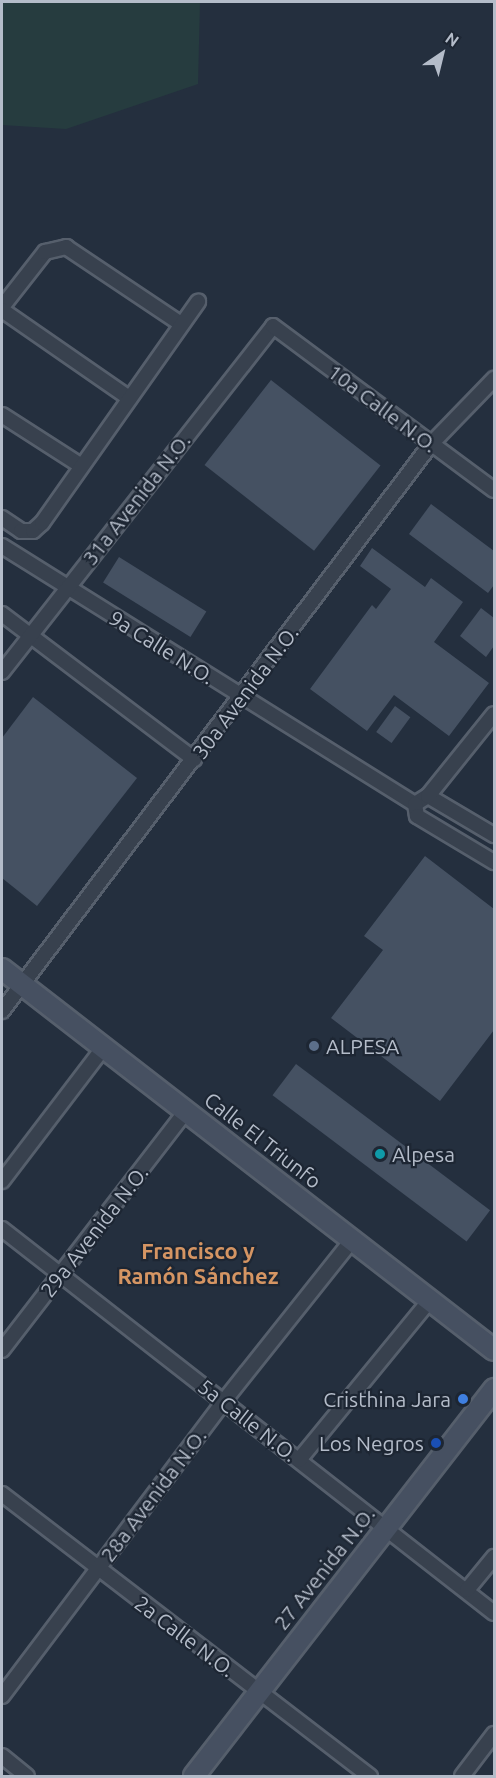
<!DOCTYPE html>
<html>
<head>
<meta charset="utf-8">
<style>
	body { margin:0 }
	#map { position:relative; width:496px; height:1778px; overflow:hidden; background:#242f3e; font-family:Ubuntu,sans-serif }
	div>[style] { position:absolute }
	.green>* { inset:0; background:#263c3f }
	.building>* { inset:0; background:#455162; transform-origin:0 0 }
	.roads { filter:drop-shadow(2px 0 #565f6c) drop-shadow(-2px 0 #565f6c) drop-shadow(0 2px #565f6c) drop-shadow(0 -2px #565f6c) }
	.minor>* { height:14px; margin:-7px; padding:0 7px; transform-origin:7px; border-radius:7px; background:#38414e }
	.secondary>* { height:20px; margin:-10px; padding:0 10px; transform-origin:10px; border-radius:10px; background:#465061 }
	.dots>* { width:16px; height:16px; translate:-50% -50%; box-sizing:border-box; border:3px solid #1d2633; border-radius:50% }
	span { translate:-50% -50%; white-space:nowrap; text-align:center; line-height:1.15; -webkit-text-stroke:4.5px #1d2633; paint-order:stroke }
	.street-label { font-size:21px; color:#b4bcc9 }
	.poi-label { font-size:21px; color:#b4bcc9 }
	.left { translate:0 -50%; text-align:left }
	.right { translate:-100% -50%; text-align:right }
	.neighbourhood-label { font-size:22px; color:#d59563; font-weight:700 }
	.frame { position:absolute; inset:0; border:3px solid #b4bcc9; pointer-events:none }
	.north { position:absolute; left:412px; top:24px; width:60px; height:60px; -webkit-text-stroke:4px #1d2633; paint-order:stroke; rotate:35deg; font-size:16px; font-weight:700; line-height:24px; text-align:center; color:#b4bcc9 }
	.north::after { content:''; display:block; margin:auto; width:21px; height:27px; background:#b4bcc9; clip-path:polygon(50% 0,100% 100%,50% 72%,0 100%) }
</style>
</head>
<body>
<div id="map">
	<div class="green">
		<i style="clip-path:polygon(2px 2px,200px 2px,198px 84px,66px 129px,2px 125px)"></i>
	</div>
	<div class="building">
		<i style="left:271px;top:380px;width:139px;height:108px;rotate:38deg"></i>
		<i style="clip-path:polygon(431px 504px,494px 551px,494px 585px,488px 593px,409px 534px)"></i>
		<i style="clip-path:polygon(372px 548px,425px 587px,431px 578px,463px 602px,434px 642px,489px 683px,449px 736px,394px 695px,367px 731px,310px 689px,372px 605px,376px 609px,391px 589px,360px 566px)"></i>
		<i style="left:119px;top:557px;width:103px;height:30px;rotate:32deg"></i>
		<i style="clip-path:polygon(481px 608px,494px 618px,494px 646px,486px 657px,460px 636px)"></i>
		<i style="clip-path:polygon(33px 697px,137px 778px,37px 906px,2px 878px,2px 738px)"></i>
		<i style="left:395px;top:706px;width:19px;height:32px;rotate:36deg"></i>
		<i style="clip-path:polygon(425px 856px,494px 909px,494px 1030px,440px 1101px,331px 1018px,383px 950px,364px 936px)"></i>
		<i style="left:296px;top:1064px;width:243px;height:39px;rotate:37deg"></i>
	</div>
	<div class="roads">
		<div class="minor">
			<i style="left:2px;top:307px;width:70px;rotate:-52deg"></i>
			<i style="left:45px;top:252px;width:22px;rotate:-13deg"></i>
			<i style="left:66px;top:247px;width:138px;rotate:33.8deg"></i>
			<i style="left:2px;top:310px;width:155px;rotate:34.7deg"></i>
			<i style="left:2px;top:415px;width:93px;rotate:32.7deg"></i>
			<i style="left:2px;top:518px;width:23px;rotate:34deg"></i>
			<i style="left:21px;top:531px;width:12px"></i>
			<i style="left:33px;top:531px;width:12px;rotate:-42deg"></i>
			<i style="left:42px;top:523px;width:271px;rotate:-54.8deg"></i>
			<i style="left:2px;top:546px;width:487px;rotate:32deg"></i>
			<i style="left:415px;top:804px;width:15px;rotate:-32deg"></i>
			<i style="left:428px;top:796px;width:77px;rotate:30.6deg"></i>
			<i style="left:2px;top:614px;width:241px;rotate:37.1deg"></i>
			<i style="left:2px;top:672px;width:439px;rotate:-51.9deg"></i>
			<i style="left:273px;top:326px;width:275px;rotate:36.6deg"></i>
			<i style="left:428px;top:796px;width:105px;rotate:-51.2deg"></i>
			<i style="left:415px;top:804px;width:12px;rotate:81deg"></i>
			<i style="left:417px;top:816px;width:90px;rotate:30.9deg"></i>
			<i style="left:2px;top:1011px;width:711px;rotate:-52.89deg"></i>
			<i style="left:431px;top:444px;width:91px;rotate:-45.9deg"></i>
			<i style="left:2px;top:1181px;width:168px;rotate:-52.7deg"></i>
			<i style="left:2px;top:1229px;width:624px;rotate:37.97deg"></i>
			<i style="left:2px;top:1350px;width:302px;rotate:-52.4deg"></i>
			<i style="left:299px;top:1460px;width:207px;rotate:-50.7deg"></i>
			<i style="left:2px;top:1494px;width:464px;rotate:37.5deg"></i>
			<i style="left:467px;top:1590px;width:43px;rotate:-50.7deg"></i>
			<i style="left:2px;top:1696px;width:369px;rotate:-53deg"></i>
			<i style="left:224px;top:1401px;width:206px;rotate:-51.5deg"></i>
			<i style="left:2px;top:1756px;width:32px;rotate:39deg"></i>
			<i style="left:462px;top:1776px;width:53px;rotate:-52.7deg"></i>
		</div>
		<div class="secondary">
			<i style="left:2px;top:969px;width:622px;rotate:37.75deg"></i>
			<i style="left:194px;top:1776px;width:490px;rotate:-52.2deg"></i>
		</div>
	</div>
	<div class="dots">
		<i style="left:314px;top:1046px;background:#5c6f8a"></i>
		<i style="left:380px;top:1154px;background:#0f9aa8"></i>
		<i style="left:463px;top:1399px;background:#3f7fe0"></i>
		<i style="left:436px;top:1443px;background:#1a4fb4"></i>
	</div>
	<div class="street-label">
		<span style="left:383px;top:408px;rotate:37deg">10a Calle N.O.</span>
		<span style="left:136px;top:499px;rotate:-52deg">31a Avenida N.O.</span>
		<span style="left:162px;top:647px;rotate:32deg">9a Calle N.O.</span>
		<span style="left:245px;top:692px;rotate:-53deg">30a Avenida N.O.</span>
		<span style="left:263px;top:1140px;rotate:38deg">Calle El Triunfo</span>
		<span style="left:94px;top:1231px;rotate:-52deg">29a Avenida N.O.</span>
		<span style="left:248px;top:1420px;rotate:38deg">5a Calle N.O.</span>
		<span style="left:153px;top:1495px;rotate:-53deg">28a Avenida N.O.</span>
		<span style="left:324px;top:1568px;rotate:-52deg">27 Avenida N.O.</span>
		<span style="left:185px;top:1636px;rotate:37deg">2a Calle N.O.</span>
	</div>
	<div class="poi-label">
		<span class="left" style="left:326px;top:1046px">ALPESA</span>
		<span class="left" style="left:392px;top:1154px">Alpesa</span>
		<span class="right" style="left:451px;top:1399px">Cristhina Jara</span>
		<span class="right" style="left:424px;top:1443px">Los Negros</span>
	</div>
	<div class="neighbourhood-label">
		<span style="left:198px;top:1263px">Francisco y<br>Ramón Sánchez</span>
	</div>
	<div class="frame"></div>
	<div class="north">N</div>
</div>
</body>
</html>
